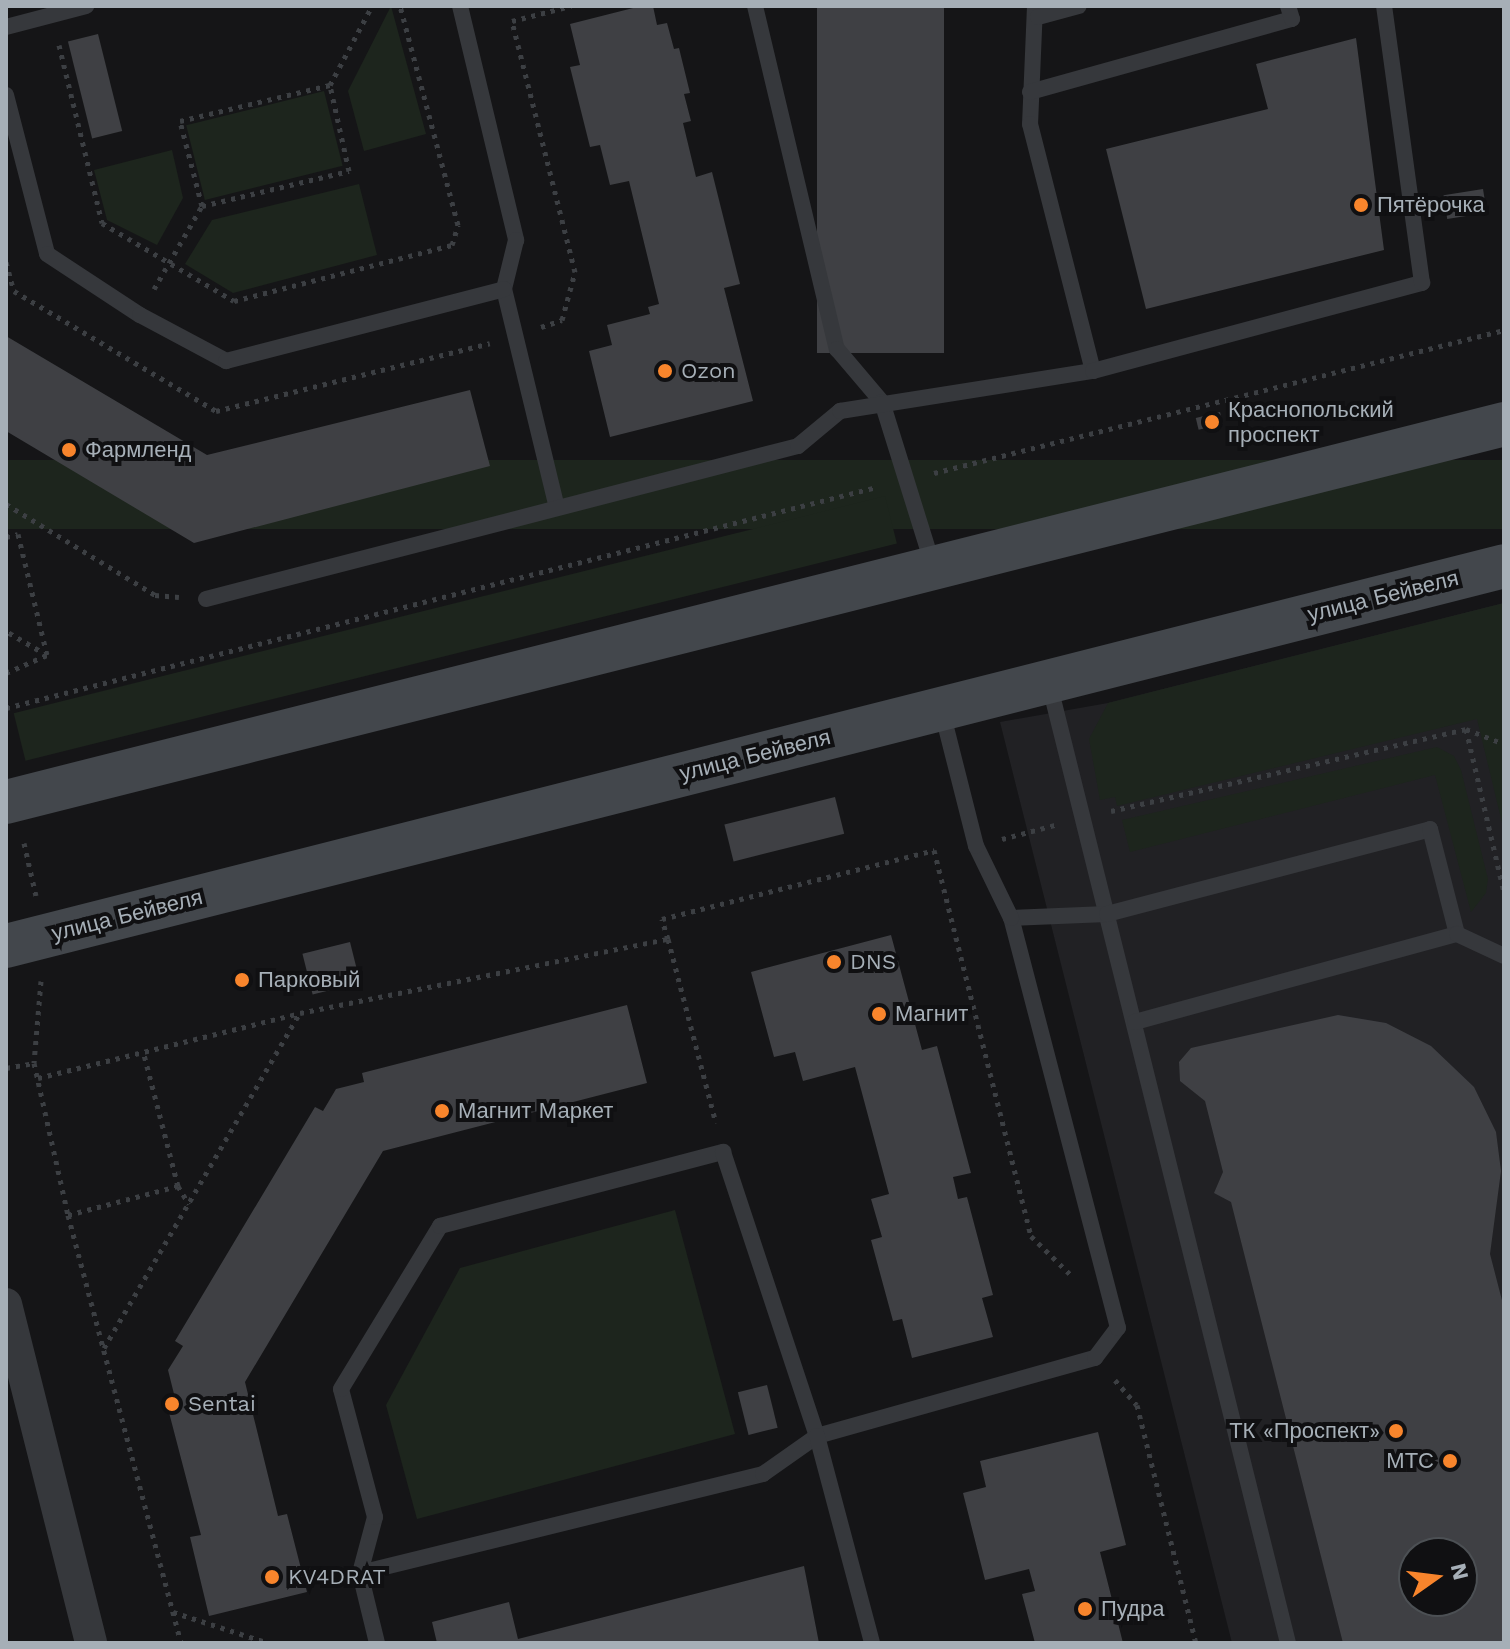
<!DOCTYPE html>
<html>
<head>
<meta charset="utf-8">
<style>
	body { margin:0 }
	#map { position:relative; width:1510px; height:1649px; overflow:hidden; background:#151517; font-family:"Work Sans",sans-serif }
	div>[style] { position:absolute }
	.built>* { inset:0; background:#212124 }
	.green>* { inset:0; background:#1d251d; transform-origin:0 0 }
	.building>* { inset:0; background:#3f4044; transform-origin:0 0 }
	.path>* { height:5px; margin-top:-2.5px; transform-origin:0; background:repeating-linear-gradient(90deg,#3c3f43 0 4px,transparent 0 10px) }
	.lane>* { height:16px; margin:-8px; padding:0 8px; transform-origin:8px; border-radius:8px; background:#36383c }
	.street>* { height:32px; margin:-16px; padding:0 16px; transform-origin:16px; border-radius:16px; background:#36383c }
	.secondary>* { height:44px; margin:-22px; padding:0 22px; transform-origin:22px; border-radius:22px; background:#43474c }
	.dots>* { width:22px; height:22px; translate:-50% -50%; box-sizing:border-box; border:4px solid #101012; border-radius:50% }
	span { translate:-50% -50%; white-space:nowrap; text-align:center; line-height:1.15; -webkit-text-stroke:8px #101012; paint-order:stroke }
	.poi-label { font-size:22px; color:#a6afb7 }
	.left { translate:0 -50%; text-align:left }
	.right { translate:-100% -50%; text-align:right }
	.street-label { font-size:22px; color:#a6afb7 }
	.frame { position:absolute; inset:0; border:8px solid #a6afb7; pointer-events:none }
	.north { position:absolute; left:1398px; top:1537px; width:80px; height:80px; box-sizing:border-box; background:#101012; border:2px solid #4c5054; border-radius:50%; rotate:76deg; font-size:22px; font-weight:700; line-height:32px; text-align:center; color:#a6afb7 }
	.north::after { content:''; display:block; margin:auto; width:28px; height:36px; background:#f8852c; clip-path:polygon(50% 0,100% 100%,50% 72%,0 100%) }
</style>
</head>
<body>
<div id="map">
	<div class="built">
		<i style="clip-path:polygon(evenodd,1504px 603px,1504px 1643px,1232px 1643px,1000px 722px,1108px 703px,1504px 603px,1414px 1553px,1462px 1553px,1462px 1601px,1414px 1601px,1414px 1553px)"></i>
	</div>
	<div class="green">
		<i style="clip-path:polygon(391px 6px,426px 134px,364px 151px,348px 91px)"></i>
		<i style="left:324px;top:91px;width:77px;height:142px;rotate:76deg"></i>
		<i style="clip-path:polygon(172px 150px,183px 198px,157px 245px,107px 220px,94px 170px)"></i>
		<i style="clip-path:polygon(359px 184px,377px 255px,233px 293px,185px 264px,212px 220px)"></i>
		<i style="left:1504px;top:460px;width:69px;height:1507px;rotate:90deg"></i>
		<i style="left:885px;top:496px;width:49px;height:898px;rotate:76deg"></i>
		<i style="clip-path:polygon(1504px 603px,1504px 831px,1477px 719px,1117px 806px,1115px 797px,1100px 800px,1089px 739px,1108px 703px)"></i>
		<i style="clip-path:polygon(1437px 747px,1454px 756px,1461px 770px,1488px 879px,1486px 893px,1471px 912px,1435px 775px,1130px 852px,1122px 820px)"></i>
		<i style="clip-path:polygon(675px 1210px,735px 1434px,417px 1519px,386px 1405px,460px 1268px)"></i>
	</div>
	<div class="building">
		<i style="clip-path:polygon(641px 6px,653px 6px,657px 25px,667px 23px,674px 49px,679px 48px,690px 93px,684px 94px,691px 121px,683px 123px,696px 177px,712px 172px,740px 284px,724px 288px,753px 401px,610px 437px,589px 351px,612px 345px,607px 325px,650px 314px,648px 307px,659px 304px,629px 181px,610px 185px,600px 145px,590px 147px,570px 67px,580px 65px,570px 24px)"></i>
		<i style="left:817px;top:6px;width:127px;height:347px"></i>
		<i style="left:98px;top:34px;width:100px;height:31px;rotate:76deg"></i>
		<i style="clip-path:polygon(1356px 38px,1384px 250px,1146px 309px,1106px 149px,1268px 109px,1256px 64px)"></i>
		<i style="left:1483px;top:189px;width:24px;height:40px;rotate:81deg"></i>
		<i style="clip-path:polygon(6px 336px,207px 455px,470px 390px,490px 466px,194px 543px,6px 431px)"></i>
		<i style="left:1220px;top:412px;width:12px;height:25px;rotate:76deg"></i>
		<i style="left:835px;top:797px;width:38px;height:114px;rotate:76deg"></i>
		<i style="clip-path:polygon(891px 935px,922px 1050px,937px 1046px,971px 1173px,953px 1177px,958px 1199px,967px 1197px,993px 1295px,982px 1298px,993px 1337px,912px 1358px,902px 1319px,893px 1321px,871px 1240px,882px 1237px,871px 1199px,889px 1194px,855px 1067px,803px 1081px,795px 1052px,774px 1057px,751px 972px)"></i>
		<i style="left:350px;top:942px;width:42px;height:49px;rotate:76deg"></i>
		<i style="clip-path:polygon(627px 1005px,647px 1083px,383px 1151px,245px 1382px,278px 1516px,287px 1514px,307px 1592px,209px 1616px,190px 1537px,201px 1535px,166px 1401px,175px 1398px,168px 1370px,183px 1346px,175px 1341px,315px 1107px,323px 1111px,336px 1089px,364px 1082px,362px 1073px)"></i>
		<i style="clip-path:polygon(evenodd,1338px 1015px,1386px 1023px,1431px 1046px,1474px 1087px,1496px 1132px,1501px 1171px,1490px 1254px,1504px 1308px,1504px 1643px,1343px 1643px,1231px 1202px,1214px 1193px,1223px 1172px,1205px 1101px,1180px 1081px,1179px 1062px,1191px 1048px,1338px 1015px,1414px 1553px,1462px 1553px,1462px 1601px,1414px 1601px,1414px 1553px)"></i>
		<i style="left:767px;top:1385px;width:44px;height:30px;rotate:76deg"></i>
		<i style="clip-path:polygon(1098px 1432px,1126px 1545px,1100px 1552px,1123px 1643px,1035px 1643px,1022px 1594px,1035px 1591px,1029px 1569px,985px 1580px,963px 1493px,986px 1487px,980px 1461px)"></i>
		<i style="clip-path:polygon(804px 1566px,819px 1643px,437px 1643px,432px 1622px,509px 1602px,518px 1639px)"></i>
	</div>
	<div class="path">
		<i style="left:59px;top:45px;width:183px;rotate:76.4deg"></i>
		<i style="left:102px;top:223px;width:153px;rotate:30.6deg"></i>
		<i style="left:234px;top:301px;width:225px;rotate:-14.4deg"></i>
		<i style="left:452px;top:245px;width:21px;rotate:-73deg"></i>
		<i style="left:458px;top:225px;width:227px;rotate:-104.8deg"></i>
		<i style="left:202px;top:206px;width:88px;rotate:-104.5deg"></i>
		<i style="left:180px;top:121px;width:154px;rotate:-13.5deg"></i>
		<i style="left:330px;top:85px;width:89px;rotate:-62deg"></i>
		<i style="left:6px;top:262px;width:30px;rotate:75deg"></i>
		<i style="left:14px;top:291px;width:235px;rotate:30.7deg"></i>
		<i style="left:216px;top:411px;width:282px;rotate:-13.9deg"></i>
		<i style="left:154px;top:289px;width:96px;rotate:-60deg"></i>
		<i style="left:202px;top:206px;width:151px;rotate:-13.4deg"></i>
		<i style="left:349px;top:171px;width:88px;rotate:-102.5deg"></i>
		<i style="left:541px;top:327px;width:22px;rotate:-18deg"></i>
		<i style="left:562px;top:320px;width:50px;rotate:-74.8deg"></i>
		<i style="left:575px;top:272px;width:259px;rotate:-104.1deg"></i>
		<i style="left:512px;top:21px;width:61px;rotate:-14.3deg"></i>
		<i style="left:934px;top:473px;width:588px;rotate:-14.08deg"></i>
		<i style="left:6px;top:504px;width:175px;rotate:31.4deg"></i>
		<i style="left:155px;top:595px;width:24px;rotate:5deg"></i>
		<i style="left:6px;top:537px;width:12px;rotate:-14deg"></i>
		<i style="left:18px;top:534px;width:124px;rotate:76.5deg"></i>
		<i style="left:47px;top:655px;width:48px;rotate:-149.7deg"></i>
		<i style="left:6px;top:673px;width:45px;rotate:-23.7deg"></i>
		<i style="left:6px;top:708px;width:899px;rotate:-14.24deg"></i>
		<i style="left:1466px;top:729px;width:41px;rotate:21.5deg"></i>
		<i style="left:1111px;top:811px;width:364px;rotate:-13deg"></i>
		<i style="left:1466px;top:729px;width:167px;rotate:76.9deg"></i>
		<i style="left:1002px;top:839px;width:55px;rotate:-14.8deg"></i>
		<i style="left:24px;top:843px;width:54px;rotate:77.2deg"></i>
		<i style="left:668px;top:939px;width:21px;rotate:-107deg"></i>
		<i style="left:662px;top:919px;width:281px;rotate:-14.2deg"></i>
		<i style="left:934px;top:850px;width:398px;rotate:75.9deg"></i>
		<i style="left:1031px;top:1236px;width:59px;rotate:44.3deg"></i>
		<i style="left:41px;top:981px;width:82px;rotate:94.9deg"></i>
		<i style="left:34px;top:1063px;width:156px;rotate:77.4deg"></i>
		<i style="left:68px;top:1215px;width:443px;rotate:75.2deg"></i>
		<i style="left:6px;top:1068px;width:28px;rotate:-10deg"></i>
		<i style="left:38px;top:1078px;width:270px;rotate:-13.9deg"></i>
		<i style="left:300px;top:1013px;width:375px;rotate:-11.4deg"></i>
		<i style="left:668px;top:939px;width:190px;rotate:75.4deg"></i>
		<i style="left:178px;top:1186px;width:21px;rotate:59deg"></i>
		<i style="left:68px;top:1215px;width:114px;rotate:-14.8deg"></i>
		<i style="left:178px;top:1186px;width:139px;rotate:-104.5deg"></i>
		<i style="left:104px;top:1348px;width:388px;rotate:-59.7deg"></i>
		<i style="left:1115px;top:1380px;width:33px;rotate:49deg"></i>
		<i style="left:1137px;top:1405px;width:245px;rotate:76.1deg"></i>
		<i style="left:173px;top:1612px;width:101px;rotate:17.9deg"></i>
	</div>
	<div class="lane">
		<i style="left:460px;top:6px;width:241px;rotate:76.5deg"></i>
		<i style="left:516px;top:240px;width:50px;rotate:103.8deg"></i>
		<i style="left:504px;top:289px;width:225px;rotate:76.4deg"></i>
		<i style="left:755px;top:6px;width:353px;rotate:76.6deg"></i>
		<i style="left:837px;top:349px;width:70px;rotate:49.7deg"></i>
		<i style="left:882px;top:402px;width:172px;rotate:72.7deg"></i>
		<i style="left:1035px;top:6px;width:118px;rotate:92.4deg"></i>
		<i style="left:1030px;top:124px;width:255px;rotate:75.7deg"></i>
		<i style="left:1038px;top:17px;width:42px;rotate:-15deg"></i>
		<i style="left:6px;top:27px;width:83px;rotate:-14.7deg"></i>
		<i style="left:1030px;top:92px;width:272px;rotate:-15.6deg"></i>
		<i style="left:1292px;top:19px;width:14px;rotate:-107deg"></i>
		<i style="left:6px;top:95px;width:164px;rotate:75.5deg"></i>
		<i style="left:47px;top:254px;width:111px;rotate:33.3deg"></i>
		<i style="left:140px;top:315px;width:98px;rotate:28.1deg"></i>
		<i style="left:226px;top:361px;width:287px;rotate:-14.5deg"></i>
		<i style="left:206px;top:599px;width:611px;rotate:-14.49deg"></i>
		<i style="left:798px;top:446px;width:55px;rotate:-39.8deg"></i>
		<i style="left:840px;top:411px;width:256px;rotate:-9deg"></i>
		<i style="left:1093px;top:371px;width:341px;rotate:-15deg"></i>
		<i style="left:1422px;top:283px;width:280px;rotate:-97.8deg"></i>
		<i style="left:1049px;top:683px;width:989px;rotate:76.02deg"></i>
		<i style="left:1011px;top:918px;width:96px;rotate:-2.4deg"></i>
		<i style="left:1107px;top:914px;width:334px;rotate:-14.7deg"></i>
		<i style="left:1430px;top:829px;width:108px;rotate:75.6deg"></i>
		<i style="left:1135px;top:1022px;width:334px;rotate:-15.3deg"></i>
		<i style="left:1457px;top:934px;width:52px;rotate:25.1deg"></i>
		<i style="left:360px;top:1573px;width:415px;rotate:-13.8deg"></i>
		<i style="left:763px;top:1474px;width:66px;rotate:-35.1deg"></i>
		<i style="left:817px;top:1436px;width:289px;rotate:-15.7deg"></i>
		<i style="left:1095px;top:1358px;width:38px;rotate:-53deg"></i>
		<i style="left:1118px;top:1328px;width:424px;rotate:-104.6deg"></i>
		<i style="left:1011px;top:918px;width:80px;rotate:-115.9deg"></i>
		<i style="left:976px;top:846px;width:138px;rotate:-104.2deg"></i>
		<i style="left:377px;top:1643px;width:72px;rotate:-103.7deg"></i>
		<i style="left:360px;top:1573px;width:58px;rotate:-75deg"></i>
		<i style="left:375px;top:1517px;width:132px;rotate:-104.9deg"></i>
		<i style="left:341px;top:1389px;width:191px;rotate:-58.7deg"></i>
		<i style="left:440px;top:1226px;width:293px;rotate:-14.7deg"></i>
		<i style="left:723px;top:1152px;width:299px;rotate:71.7deg"></i>
		<i style="left:817px;top:1436px;width:214px;rotate:75.1deg"></i>
	</div>
	<div class="street">
		<i style="left:6px;top:1304px;width:349px;rotate:75.9deg"></i>
	</div>
	<div class="secondary">
		<i style="left:6px;top:802px;width:1545px;rotate:-14.16deg"></i>
		<i style="left:6px;top:946px;width:1545px;rotate:-14.23deg"></i>
	</div>
	<div class="dots">
		<i style="left:1361px;top:205px;background:#f8852c"></i>
		<i style="left:665px;top:371px;background:#f8852c"></i>
		<i style="left:1212px;top:422px;background:#f8852c"></i>
		<i style="left:69px;top:450px;background:#f8852c"></i>
		<i style="left:834px;top:962px;background:#f8852c"></i>
		<i style="left:242px;top:980px;background:#f8852c"></i>
		<i style="left:879px;top:1014px;background:#f8852c"></i>
		<i style="left:442px;top:1111px;background:#f8852c"></i>
		<i style="left:172px;top:1404px;background:#f8852c"></i>
		<i style="left:1396px;top:1431px;background:#f8852c"></i>
		<i style="left:1450px;top:1461px;background:#f8852c"></i>
		<i style="left:272px;top:1577px;background:#f8852c"></i>
		<i style="left:1085px;top:1609px;background:#f8852c"></i>
	</div>
	<div class="poi-label">
		<span class="left" style="left:1377px;top:205px">Пятёрочка</span>
		<span class="left" style="left:681px;top:371px">Ozon</span>
		<span class="left" style="left:1228px;top:422px">Краснопольский<br>проспект</span>
		<span class="left" style="left:85px;top:450px">Фармленд</span>
		<span class="left" style="left:850px;top:962px">DNS</span>
		<span class="left" style="left:258px;top:980px">Парковый</span>
		<span class="left" style="left:895px;top:1014px">Магнит</span>
		<span class="left" style="left:458px;top:1111px">Магнит Маркет</span>
		<span class="left" style="left:188px;top:1404px">Sentai</span>
		<span class="right" style="left:1380px;top:1431px">ТК «Проспект»</span>
		<span class="right" style="left:1434px;top:1461px">МТС</span>
		<span class="left" style="left:288px;top:1577px">KV4DRAT</span>
		<span class="left" style="left:1101px;top:1609px">Пудра</span>
	</div>
	<div class="street-label">
		<span style="left:1383px;top:596px;rotate:-14deg">улица Бейвеля</span>
		<span style="left:755px;top:755px;rotate:-14deg">улица Бейвеля</span>
		<span style="left:127px;top:915px;rotate:-14deg">улица Бейвеля</span>
	</div>
	<div class="frame"></div>
	<div class="north">N</div>
</div>
</body>
</html>
